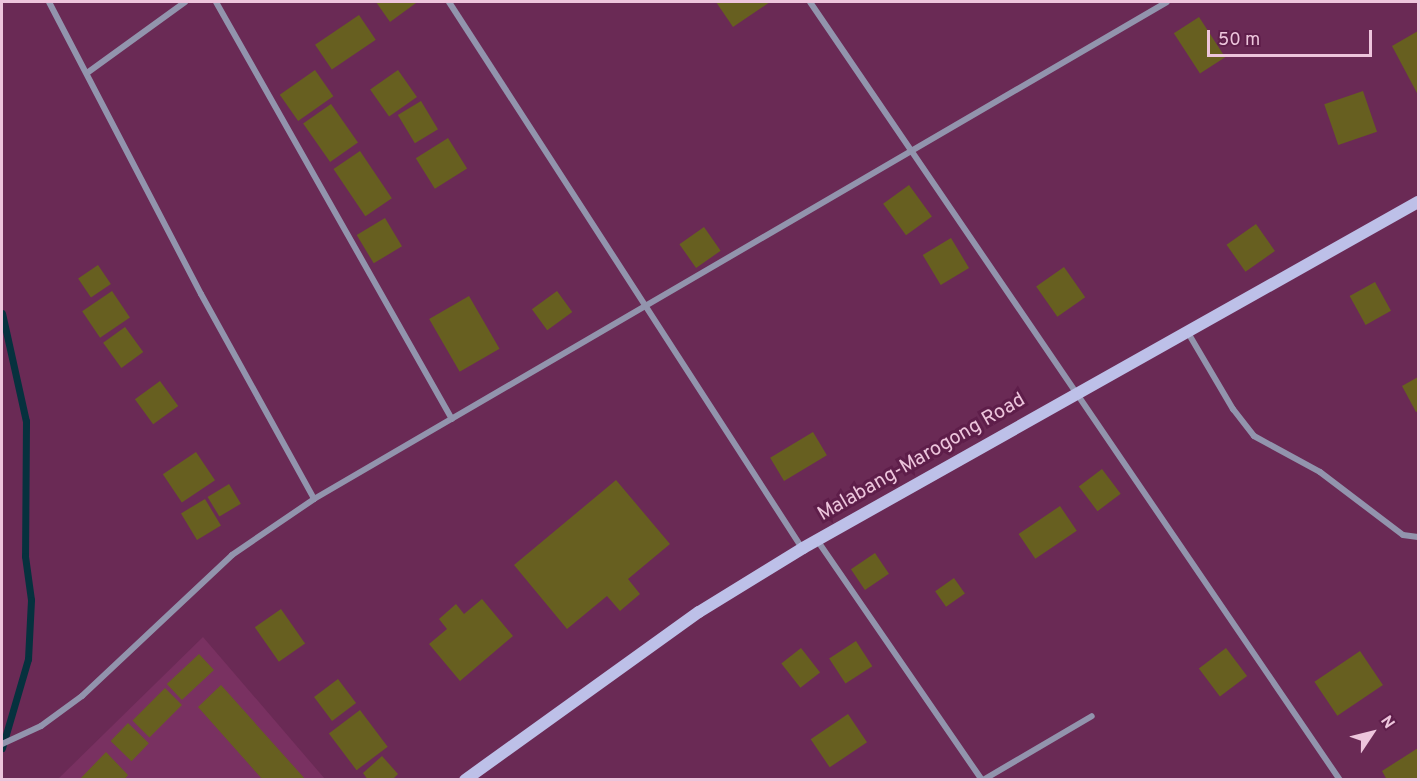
<!DOCTYPE html>
<html>
<head>
<meta charset="utf-8">
<style>
	body { margin:0 }
	#map { position:relative; width:1420px; height:781px; overflow:hidden; background:#6a2a55; font-family:Overpass,sans-serif }
	div>[style] { position:absolute }
	.built>* { inset:0; background:#793161 }
	.stream>* { height:7px; margin:-3.5px; padding:0 3.5px; transform-origin:3.5px; border-radius:3.5px; background:#06313e }
	.building>* { inset:0; background:#675f20; transform-origin:0 0 }
	.street>* { height:6px; margin:-3px; padding:0 3px; transform-origin:3px; border-radius:3px; background:#9294ad }
	.secondary>* { height:12px; margin:-6px; padding:0 6px; transform-origin:6px; border-radius:6px; background:#bdc0e8 }
	span { translate:-50% -50%; white-space:nowrap; text-align:center; line-height:1.15; -webkit-text-stroke:6px #5e1e4a; paint-order:stroke }
	.street-label { font-size:20px; color:#edc5dc }
	.frame { position:absolute; inset:0; border:3px solid #edc5dc; pointer-events:none }
	.north { position:absolute; left:1342px; top:703px; width:60px; height:60px; -webkit-text-stroke:4px #5e1e4a; paint-order:stroke; rotate:55deg; font-size:16px; font-weight:700; line-height:24px; text-align:center; color:#edc5dc }
	.north::after { content:''; display:block; margin:auto; width:21px; height:27px; background:#edc5dc; clip-path:polygon(50% 0,100% 100%,50% 72%,0 100%) }
	.scale { position:absolute; left:1207px; top:30px; width:165px; height:27px; box-sizing:border-box; border:3px solid #edc5dc; border-top:0; padding-left:8px; font-size:18px; line-height:21px; white-space:nowrap; color:#edc5dc; -webkit-text-stroke:4px #5e1e4a; paint-order:stroke }
</style>
</head>
<body>
<div id="map">
	<div class="built">
		<i style="clip-path:polygon(203px 637px,325px 779px,57px 780px)"></i>
	</div>
	<div class="stream">
		<i style="left:2px;top:313px;width:111px;rotate:77.5deg"></i>
		<i style="left:26px;top:421px;width:135px;rotate:90.4deg"></i>
		<i style="left:25px;top:556px;width:44px;rotate:82.2deg"></i>
		<i style="left:31px;top:600px;width:59px;rotate:92.9deg"></i>
		<i style="left:28px;top:659px;width:93px;rotate:106.3deg"></i>
	</div>
	<div class="building">
		<i style="clip-path:polygon(376px 2px,415px 2px,416px 3px,390px 22px)"></i>
		<i style="clip-path:polygon(716px 2px,770px 2px,733px 27px)"></i>
		<i style="left:359px;top:15px;width:30px;height:53px;rotate:56deg"></i>
		<i style="left:1199px;top:17px;width:48px;height:30px;rotate:57deg"></i>
		<i style="clip-path:polygon(1418px 31px,1418px 95px,1392px 46px)"></i>
		<i style="left:315px;top:70px;width:32px;height:43px;rotate:55deg"></i>
		<i style="left:398px;top:70px;width:33px;height:34px;rotate:55deg"></i>
		<i style="left:1363px;top:91px;width:43px;height:41px;rotate:71deg"></i>
		<i style="left:421px;top:101px;width:33px;height:27px;rotate:59deg"></i>
		<i style="left:331px;top:104px;width:47px;height:34px;rotate:55deg"></i>
		<i style="left:448px;top:138px;width:36px;height:38px;rotate:58deg"></i>
		<i style="left:360px;top:151px;width:57px;height:32px;rotate:56deg"></i>
		<i style="left:909px;top:185px;width:39px;height:32px;rotate:54deg"></i>
		<i style="left:385px;top:218px;width:33px;height:33px;rotate:59deg"></i>
		<i style="left:1256px;top:224px;width:33px;height:36px;rotate:55deg"></i>
		<i style="left:704px;top:227px;width:29px;height:30px;rotate:55deg"></i>
		<i style="left:951px;top:238px;width:35px;height:33px;rotate:59deg"></i>
		<i style="left:98px;top:265px;width:23px;height:24px;rotate:56deg"></i>
		<i style="left:1064px;top:267px;width:37px;height:34px;rotate:55deg"></i>
		<i style="left:1375px;top:282px;width:33px;height:29px;rotate:61deg"></i>
		<i style="left:112px;top:291px;width:32px;height:36px;rotate:56deg"></i>
		<i style="left:557px;top:291px;width:26px;height:31px;rotate:54deg"></i>
		<i style="left:469px;top:296px;width:61px;height:46px;rotate:60deg"></i>
		<i style="left:125px;top:327px;width:31px;height:27px;rotate:54deg"></i>
		<i style="clip-path:polygon(1418px 377px,1418px 411px,1416px 412px,1402px 386px)"></i>
		<i style="left:160px;top:381px;width:31px;height:31px;rotate:54deg"></i>
		<i style="left:813px;top:432px;width:27px;height:50px;rotate:59deg"></i>
		<i style="left:196px;top:452px;width:34px;height:40px;rotate:56deg"></i>
		<i style="left:1102px;top:469px;width:31px;height:29px;rotate:53deg"></i>
		<i style="clip-path:polygon(616px 480px,670px 544px,628px 579px,640px 594px,620px 611px,607px 596px,567px 629px,514px 565px)"></i>
		<i style="left:229px;top:484px;width:23px;height:25px;rotate:59deg"></i>
		<i style="left:205px;top:499px;width:31px;height:28px;rotate:59deg"></i>
		<i style="left:1060px;top:506px;width:30px;height:50px;rotate:56deg"></i>
		<i style="left:875px;top:553px;width:25px;height:29px;rotate:56deg"></i>
		<i style="left:954px;top:578px;width:19px;height:23px;rotate:55deg"></i>
		<i style="clip-path:polygon(482px 599px,513px 636px,460px 681px,429px 644px,447px 629px,439px 619px,456px 604px,464px 614px)"></i>
		<i style="left:281px;top:609px;width:42px;height:32px;rotate:55deg"></i>
		<i style="left:856px;top:641px;width:30px;height:32px;rotate:57deg"></i>
		<i style="left:801px;top:648px;width:31px;height:25px;rotate:52deg"></i>
		<i style="left:1226px;top:648px;width:35px;height:34px;rotate:53deg"></i>
		<i style="left:1360px;top:651px;width:41px;height:55px;rotate:56deg"></i>
		<i style="left:199px;top:654px;width:22px;height:44px;rotate:47deg"></i>
		<i style="left:338px;top:679px;width:30px;height:30px;rotate:53deg"></i>
		<i style="clip-path:polygon(221px 685px,306px 780px,263px 780px,198px 707px)"></i>
		<i style="left:165px;top:688px;width:24px;height:46px;rotate:45deg"></i>
		<i style="left:360px;top:710px;width:46px;height:39px;rotate:53deg"></i>
		<i style="left:848px;top:714px;width:34px;height:45px;rotate:56deg"></i>
		<i style="left:128px;top:723px;width:29px;height:25px;rotate:44deg"></i>
		<i style="clip-path:polygon(1418px 748px,1418px 780px,1387px 780px,1382px 771px)"></i>
		<i style="clip-path:polygon(106px 752px,128px 775px,124px 780px,79px 780px)"></i>
		<i style="clip-path:polygon(382px 756px,398px 774px,392px 780px,368px 780px,363px 773px)"></i>
	</div>
	<div class="street">
		<i style="left:49px;top:2px;width:329px;rotate:62.5deg"></i>
		<i style="left:201px;top:294px;width:234px;rotate:61.1deg"></i>
		<i style="left:216px;top:2px;width:479px;rotate:60.5deg"></i>
		<i style="left:449px;top:2px;width:650px;rotate:57.12deg"></i>
		<i style="left:810px;top:2px;width:941px;rotate:55.74deg"></i>
		<i style="left:87px;top:73px;width:121px;rotate:-35.9deg"></i>
		<i style="left:1187px;top:331px;width:91px;rotate:59.5deg"></i>
		<i style="left:1233px;top:409px;width:34px;rotate:52deg"></i>
		<i style="left:1254px;top:436px;width:75px;rotate:28.6deg"></i>
		<i style="left:1320px;top:472px;width:104px;rotate:37.2deg"></i>
		<i style="left:1403px;top:535px;width:15px;rotate:8deg"></i>
		<i style="left:817px;top:540px;width:291px;rotate:55.5deg"></i>
		<i style="left:2px;top:744px;width:43px;rotate:-24.8deg"></i>
		<i style="left:41px;top:726px;width:51px;rotate:-36.2deg"></i>
		<i style="left:82px;top:696px;width:206px;rotate:-43.2deg"></i>
		<i style="left:232px;top:555px;width:99px;rotate:-34.3deg"></i>
		<i style="left:314px;top:499px;width:987px;rotate:-30.23deg"></i>
		<i style="left:983px;top:780px;width:126px;rotate:-30.4deg"></i>
	</div>
	<div class="secondary">
		<i style="left:465px;top:780px;width:288px;rotate:-35.7deg"></i>
		<i style="left:699px;top:612px;width:122px;rotate:-31.6deg"></i>
		<i style="left:803px;top:548px;width:706px;rotate:-29.36deg"></i>
	</div>
	<div class="street-label">
		<span style="left:922px;top:458px;rotate:-30deg">Malabang-Marogong Road</span>
	</div>
	<div class="frame"></div>
	<div class="north">N</div>
	<div class="scale">50 m</div>
</div>
</body>
</html>
